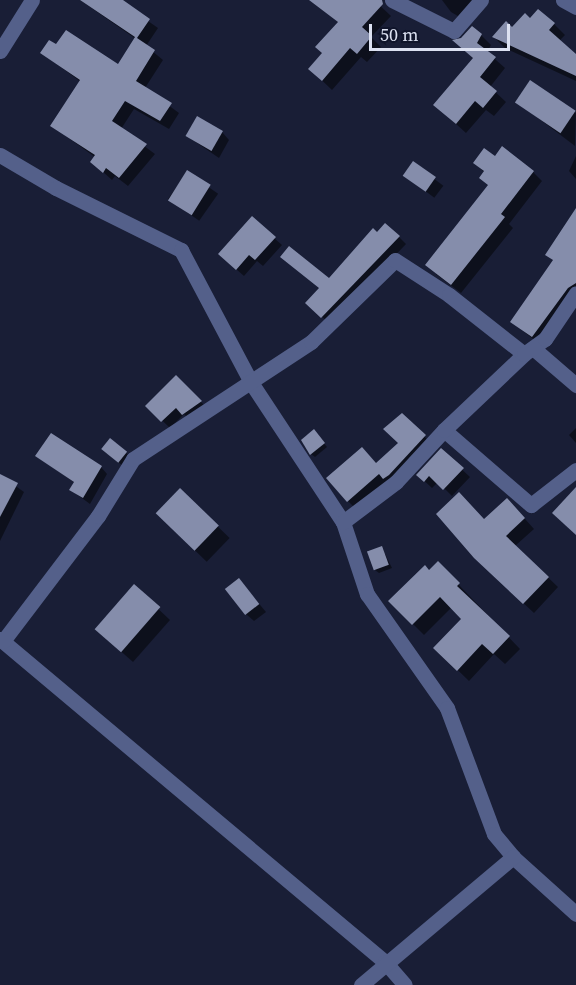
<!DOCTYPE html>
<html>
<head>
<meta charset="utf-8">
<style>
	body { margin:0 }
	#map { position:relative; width:576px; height:985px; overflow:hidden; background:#191e36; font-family:"Source Serif 4",serif }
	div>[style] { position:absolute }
	.shadow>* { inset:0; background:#0007; transform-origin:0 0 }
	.building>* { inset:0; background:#858dab; transform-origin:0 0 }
	.minor>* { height:15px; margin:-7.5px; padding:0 7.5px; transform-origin:7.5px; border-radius:7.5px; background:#54608a }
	span { translate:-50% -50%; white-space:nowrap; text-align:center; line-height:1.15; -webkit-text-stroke:6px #10152b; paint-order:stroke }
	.scale { position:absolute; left:369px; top:24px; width:141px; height:27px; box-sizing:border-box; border:3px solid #dce1f1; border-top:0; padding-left:8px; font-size:18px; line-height:21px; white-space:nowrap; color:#dce1f1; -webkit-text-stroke:4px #10152b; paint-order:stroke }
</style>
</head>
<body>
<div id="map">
	<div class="shadow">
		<i style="clip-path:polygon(80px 0,118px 0,158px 28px,146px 46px,163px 60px,145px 88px,179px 113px,169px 129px,134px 109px,121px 129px,155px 154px,128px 186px,115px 176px,112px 180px,92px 162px,95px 157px,52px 126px,81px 82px,42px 53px,57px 46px,119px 66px,136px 39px)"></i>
		<i style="clip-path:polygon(326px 0,374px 0,391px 16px,371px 37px,381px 47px,367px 62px,361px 57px,332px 90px,310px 69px,324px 54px,339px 23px,321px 7px)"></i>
		<i style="clip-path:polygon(442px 0,485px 0,468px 22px,451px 12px)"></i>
		<i style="clip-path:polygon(530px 20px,554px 24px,565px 35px,559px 41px,576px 56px,576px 81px,505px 48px,494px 37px)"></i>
		<i style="clip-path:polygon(481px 35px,491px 45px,487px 52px,505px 68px,490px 87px,506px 102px,494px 116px,486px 110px,466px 133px,435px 105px,474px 59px,455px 41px)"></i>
		<i style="clip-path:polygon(531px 82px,576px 113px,575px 146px,517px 102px)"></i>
		<i style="clip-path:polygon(222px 132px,229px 140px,219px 158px,187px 136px)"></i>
		<i style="clip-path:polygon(576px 156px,576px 179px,569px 171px)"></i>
		<i style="clip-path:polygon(495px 158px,533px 172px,542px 181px,509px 224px,513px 228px,461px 293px,436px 274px,489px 186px,485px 173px,475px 163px)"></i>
		<i style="left:413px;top:163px;width:38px;height:15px;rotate:37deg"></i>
		<i style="left:187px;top:172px;width:38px;height:33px;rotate:35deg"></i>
		<i style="clip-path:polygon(576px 218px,576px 301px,543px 347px,512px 322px,554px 261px,547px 255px)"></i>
		<i style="clip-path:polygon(377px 234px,399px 237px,406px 244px,330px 324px,307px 303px)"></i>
		<i style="clip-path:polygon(274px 238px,282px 245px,263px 266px,257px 261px,244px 276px,228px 262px)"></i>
		<i style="clip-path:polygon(176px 377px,208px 409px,191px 421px,184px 414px,170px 428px,147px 406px)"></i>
		<i style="clip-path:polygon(402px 415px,434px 446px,357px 510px,348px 501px,376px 464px,401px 444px)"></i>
		<i style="clip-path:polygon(576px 428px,576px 443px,569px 435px)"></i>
		<i style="clip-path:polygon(317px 435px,327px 447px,315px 457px,311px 454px)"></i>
		<i style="clip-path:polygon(441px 450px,470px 477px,452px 496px,438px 482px,432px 488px,418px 475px)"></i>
		<i style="clip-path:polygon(106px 452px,126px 453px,129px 456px,123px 466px)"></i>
		<i style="clip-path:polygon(37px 456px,101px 467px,107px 474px,90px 504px,71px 490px,75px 483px)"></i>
		<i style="clip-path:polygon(0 475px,24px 492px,0 541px)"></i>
		<i style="left:180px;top:490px;width:69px;height:33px;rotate:44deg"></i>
		<i style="clip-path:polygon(517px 510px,534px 529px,515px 546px,558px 587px,534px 613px,486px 568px,485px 521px)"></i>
		<i style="clip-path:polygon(382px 548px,392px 568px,379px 573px,375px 570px)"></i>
		<i style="clip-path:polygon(438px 563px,520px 649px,505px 664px,494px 654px,469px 681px,435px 648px,463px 619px,452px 607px,424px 635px,390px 601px)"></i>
		<i style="clip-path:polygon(239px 580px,266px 612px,254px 621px,246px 614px)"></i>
		<i style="clip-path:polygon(134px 586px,170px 620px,133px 662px,108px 640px)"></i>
	</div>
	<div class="building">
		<i style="clip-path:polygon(80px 0,123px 0,150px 19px,137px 38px,155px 50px,136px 81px,172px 103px,160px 121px,125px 101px,112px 121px,147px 144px,119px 178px,106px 168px,103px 173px,90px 162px,95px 155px,50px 126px,80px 80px,40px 53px,49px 40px,56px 44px,66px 30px,118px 64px,135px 37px)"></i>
		<i style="clip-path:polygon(309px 0,382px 0,383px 4px,362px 27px,372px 36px,357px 54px,350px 48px,322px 81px,308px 69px,322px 53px,315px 47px,338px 22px)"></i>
		<i style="clip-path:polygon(538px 9px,555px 23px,549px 30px,576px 54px,576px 76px,492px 37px,506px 21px,512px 27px,525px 13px,530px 18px)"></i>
		<i style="clip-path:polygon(472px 26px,482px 34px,477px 43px,496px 57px,480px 77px,497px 91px,483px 108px,475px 101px,456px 124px,433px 105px,473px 58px,452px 40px,461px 38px)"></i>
		<i style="left:530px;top:80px;width:55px;height:27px;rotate:34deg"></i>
		<i style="left:197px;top:116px;width:30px;height:23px;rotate:30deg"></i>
		<i style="clip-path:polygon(502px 146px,534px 171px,501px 214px,505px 217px,451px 285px,425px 265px,488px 185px,479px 178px,484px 171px,473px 163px,484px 148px,495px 156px)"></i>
		<i style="left:413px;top:161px;width:28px;height:18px;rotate:35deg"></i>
		<i style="left:187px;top:170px;width:28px;height:36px;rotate:32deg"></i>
		<i style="clip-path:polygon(576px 208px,576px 283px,568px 288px,532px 337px,510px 322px,553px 260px,545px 255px)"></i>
		<i style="clip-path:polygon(252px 216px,276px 237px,255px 260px,249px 255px,236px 270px,218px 254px)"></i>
		<i style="clip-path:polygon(385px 223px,400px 236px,321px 318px,305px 303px,319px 288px,280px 257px,289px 246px,329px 278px,373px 228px,377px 232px)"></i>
		<i style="clip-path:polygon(176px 375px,202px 401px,182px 415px,176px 408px,161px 422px,145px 406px)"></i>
		<i style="clip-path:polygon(402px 413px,426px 435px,389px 475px,383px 479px,379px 474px,347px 502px,326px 478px,362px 447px,376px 463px,398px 443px,383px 429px)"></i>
		<i style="clip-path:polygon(314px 429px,325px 443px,310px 455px,301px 440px)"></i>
		<i style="clip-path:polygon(51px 433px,102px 466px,83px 498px,69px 490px,74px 482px,35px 456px)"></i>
		<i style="left:110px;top:438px;width:22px;height:14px;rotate:39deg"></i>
		<i style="clip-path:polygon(441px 448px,464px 468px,443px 490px,429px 476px,424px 482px,416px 475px)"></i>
		<i style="clip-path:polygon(0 474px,18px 483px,0 517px)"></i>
		<i style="clip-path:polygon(576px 487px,576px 535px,552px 513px)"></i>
		<i style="left:180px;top:488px;width:54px;height:35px;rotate:44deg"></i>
		<i style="clip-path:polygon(459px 492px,484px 519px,507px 498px,525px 518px,506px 536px,549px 577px,523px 604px,474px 558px,436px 514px)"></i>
		<i style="left:382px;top:546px;width:20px;height:16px;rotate:70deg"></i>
		<i style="clip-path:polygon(438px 561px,460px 583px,457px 586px,510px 636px,493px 654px,482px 644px,457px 671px,433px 648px,461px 619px,440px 597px,412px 625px,388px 601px,425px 565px,429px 570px)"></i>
		<i style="left:239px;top:578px;width:33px;height:18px;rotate:52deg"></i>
		<i style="left:134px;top:584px;width:35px;height:60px;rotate:41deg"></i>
	</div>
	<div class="minor">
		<i style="left:392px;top:0;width:69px;rotate:26.6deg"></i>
		<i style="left:454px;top:31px;width:41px;rotate:-48.9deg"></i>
		<i style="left:563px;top:0;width:15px;rotate:28deg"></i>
		<i style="left:0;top:51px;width:60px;rotate:-57.9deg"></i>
		<i style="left:0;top:155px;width:65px;rotate:30.5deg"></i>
		<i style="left:56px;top:188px;width:140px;rotate:26.4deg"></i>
		<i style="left:181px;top:250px;width:152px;rotate:62.1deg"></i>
		<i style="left:252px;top:384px;width:165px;rotate:56.6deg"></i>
		<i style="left:343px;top:522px;width:76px;rotate:71.6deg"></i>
		<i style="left:367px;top:594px;width:139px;rotate:54.9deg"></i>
		<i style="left:447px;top:708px;width:134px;rotate:69.5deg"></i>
		<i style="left:494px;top:834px;width:30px;rotate:50deg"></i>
		<i style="left:513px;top:857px;width:85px;rotate:42.1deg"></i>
		<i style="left:533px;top:348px;width:57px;rotate:40.7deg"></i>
		<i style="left:444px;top:430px;width:115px;rotate:40.8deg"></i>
		<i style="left:531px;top:505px;width:57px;rotate:-37.9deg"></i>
		<i style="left:343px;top:522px;width:66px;rotate:-37deg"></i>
		<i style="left:396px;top:482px;width:71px;rotate:-47.3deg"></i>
		<i style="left:444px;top:430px;width:110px;rotate:-43.5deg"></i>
		<i style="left:0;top:639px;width:503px;rotate:40deg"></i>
		<i style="left:385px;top:962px;width:30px;rotate:49deg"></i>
		<i style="left:3px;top:641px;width:157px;rotate:-52.8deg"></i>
		<i style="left:98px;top:516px;width:67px;rotate:-58.4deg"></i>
		<i style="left:133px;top:459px;width:213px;rotate:-33.3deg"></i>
		<i style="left:311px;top:342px;width:117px;rotate:-44.3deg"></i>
		<i style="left:395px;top:260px;width:64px;rotate:32.9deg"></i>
		<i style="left:449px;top:295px;width:95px;rotate:38.2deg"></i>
		<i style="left:524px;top:354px;width:26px;rotate:-36deg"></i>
		<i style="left:545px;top:339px;width:55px;rotate:-56deg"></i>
		<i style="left:361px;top:985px;width:199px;rotate:-40.1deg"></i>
	</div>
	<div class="scale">50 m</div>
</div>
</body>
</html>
